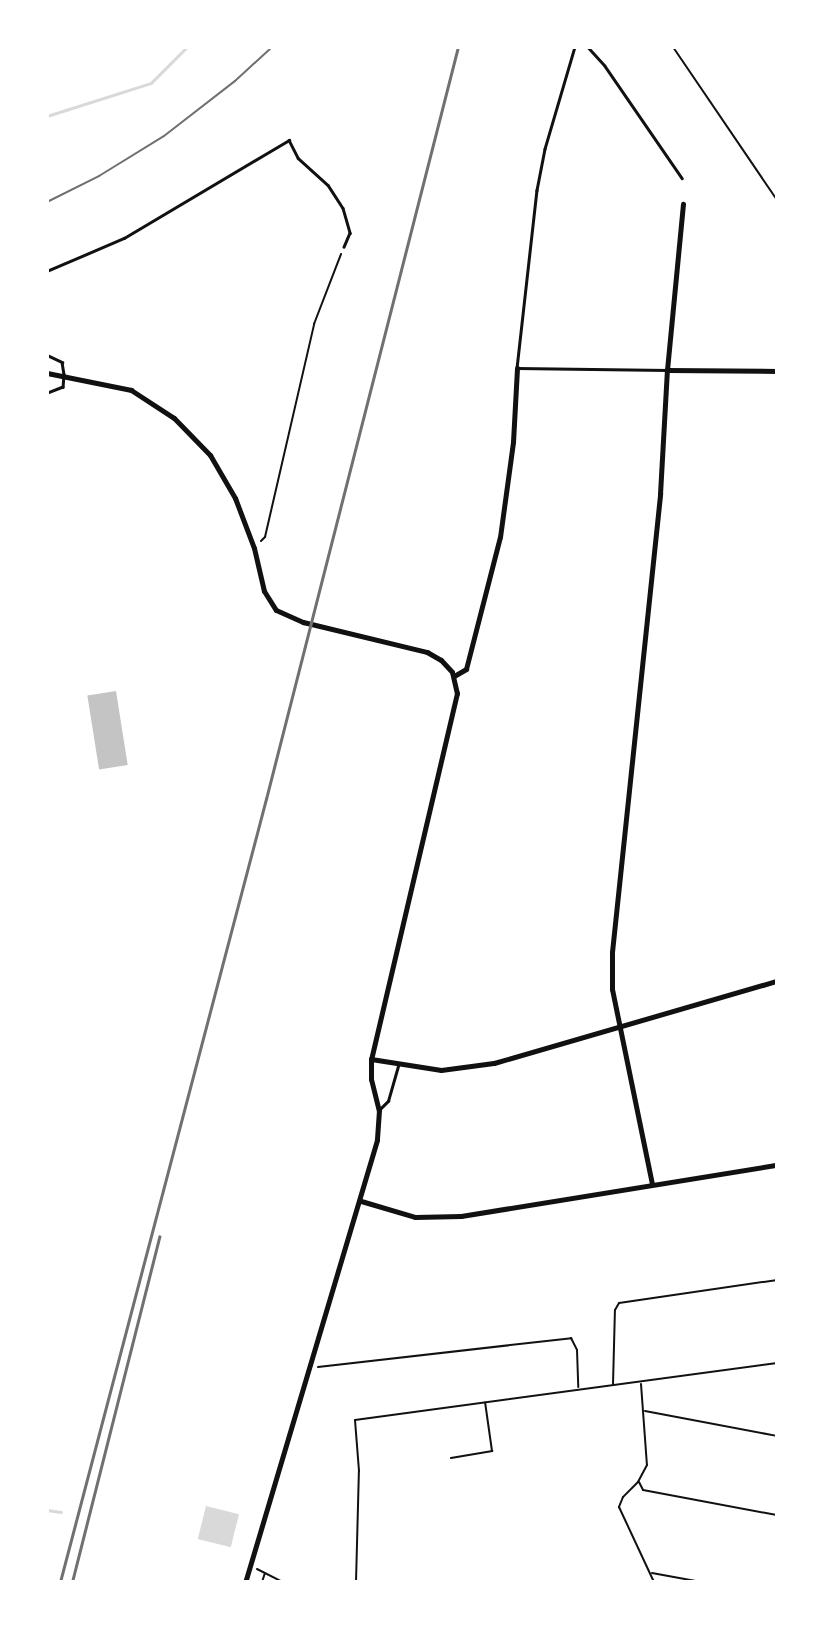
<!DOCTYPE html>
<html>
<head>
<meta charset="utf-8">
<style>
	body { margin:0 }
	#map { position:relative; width:824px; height:1629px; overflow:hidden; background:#fff; font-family:"Roboto Condensed",sans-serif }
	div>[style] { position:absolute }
	.water>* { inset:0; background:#d9d9d9; transform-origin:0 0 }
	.stream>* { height:2.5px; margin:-1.25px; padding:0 1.25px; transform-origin:1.25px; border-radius:1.25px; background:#d9d9d9 }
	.building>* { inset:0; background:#c4c4c4; transform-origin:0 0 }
	.path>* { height:2px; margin:-1px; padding:0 1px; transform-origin:1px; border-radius:1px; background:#111 }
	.service>* { height:2.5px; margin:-1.25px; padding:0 1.25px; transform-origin:1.25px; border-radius:1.25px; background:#111 }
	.minor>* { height:5px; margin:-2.5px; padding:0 2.5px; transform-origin:2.5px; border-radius:2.5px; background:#111 }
	.tram>* { height:2px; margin:-1px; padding:0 1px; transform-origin:1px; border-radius:1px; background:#707070 }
	.rail>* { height:2.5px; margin:-1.25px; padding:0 1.25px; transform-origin:1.25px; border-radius:1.25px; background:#707070 }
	span { translate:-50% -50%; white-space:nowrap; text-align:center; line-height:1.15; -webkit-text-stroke:5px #fff; paint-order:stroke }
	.frame { position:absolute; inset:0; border:49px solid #fff; pointer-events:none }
</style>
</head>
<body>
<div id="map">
	<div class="water">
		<i style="left:206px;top:1506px;width:34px;height:34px;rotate:14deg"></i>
	</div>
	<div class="stream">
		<i style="left:47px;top:116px;width:109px;rotate:-17.6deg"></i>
		<i style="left:151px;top:83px;width:51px;rotate:-45deg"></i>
		<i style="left:47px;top:1510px;width:14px;rotate:8deg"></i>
	</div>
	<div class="building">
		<i style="left:116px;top:691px;width:75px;height:29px;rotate:81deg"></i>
	</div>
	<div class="path">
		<i style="left:673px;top:47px;width:185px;rotate:55.8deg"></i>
		<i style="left:261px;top:541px;width:6px;rotate:-45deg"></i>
		<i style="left:265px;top:537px;width:219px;rotate:-77deg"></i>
		<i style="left:314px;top:324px;width:75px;rotate:-68.9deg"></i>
		<i style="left:318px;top:1367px;width:255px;rotate:-6.5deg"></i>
		<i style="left:571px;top:1338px;width:13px;rotate:63deg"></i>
		<i style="left:577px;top:1350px;width:37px;rotate:88deg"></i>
		<i style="left:613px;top:1384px;width:74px;rotate:-88.5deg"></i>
		<i style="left:615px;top:1310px;width:8px;rotate:-60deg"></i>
		<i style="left:619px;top:1303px;width:160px;rotate:-8.3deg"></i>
		<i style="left:641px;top:1384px;width:81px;rotate:85.8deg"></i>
		<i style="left:647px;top:1465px;width:19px;rotate:118deg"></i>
		<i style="left:638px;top:1482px;width:21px;rotate:135deg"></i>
		<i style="left:623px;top:1497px;width:11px;rotate:112deg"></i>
		<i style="left:619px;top:1507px;width:83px;rotate:65deg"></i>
		<i style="left:645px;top:1411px;width:134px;rotate:10.7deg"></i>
		<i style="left:451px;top:1458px;width:42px;rotate:-9.7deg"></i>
		<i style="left:492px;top:1451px;width:49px;rotate:-98.1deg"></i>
		<i style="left:639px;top:1482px;width:9px;rotate:63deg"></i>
		<i style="left:643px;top:1490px;width:136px;rotate:10.6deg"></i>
		<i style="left:257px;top:1569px;width:28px;rotate:27deg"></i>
		<i style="left:652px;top:1573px;width:50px;rotate:10.4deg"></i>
		<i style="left:262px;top:1582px;width:9px;rotate:-72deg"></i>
		<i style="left:356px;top:1582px;width:111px;rotate:-88.5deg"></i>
		<i style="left:359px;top:1471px;width:51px;rotate:-94.5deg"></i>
		<i style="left:355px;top:1420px;width:426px;rotate:-7.7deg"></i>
	</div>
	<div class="service">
		<i style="left:575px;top:47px;width:106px;rotate:106.4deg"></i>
		<i style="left:545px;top:149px;width:42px;rotate:101deg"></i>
		<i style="left:537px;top:190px;width:179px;rotate:96.4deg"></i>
		<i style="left:517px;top:368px;width:150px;rotate:0.8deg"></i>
		<i style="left:588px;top:47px;width:25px;rotate:48deg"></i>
		<i style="left:605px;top:66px;width:136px;rotate:55.5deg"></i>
		<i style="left:47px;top:271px;width:84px;rotate:-23.2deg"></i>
		<i style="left:124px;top:238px;width:192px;rotate:-30.7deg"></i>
		<i style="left:289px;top:140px;width:20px;rotate:63deg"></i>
		<i style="left:298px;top:158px;width:40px;rotate:42deg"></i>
		<i style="left:328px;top:185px;width:27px;rotate:57deg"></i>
		<i style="left:343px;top:208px;width:26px;rotate:74deg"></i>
		<i style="left:350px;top:233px;width:15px;rotate:113deg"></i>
		<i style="left:47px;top:355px;width:17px;rotate:25deg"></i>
		<i style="left:62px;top:362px;width:12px;rotate:81deg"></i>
		<i style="left:64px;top:374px;width:13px;rotate:94deg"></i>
		<i style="left:63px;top:387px;width:17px;rotate:159deg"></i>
		<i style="left:379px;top:1110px;width:13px;rotate:-45deg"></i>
		<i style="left:388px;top:1101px;width:37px;rotate:-74deg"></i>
	</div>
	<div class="minor">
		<i style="left:667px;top:370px;width:110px;rotate:0.5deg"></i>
		<i style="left:47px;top:373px;width:86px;rotate:11.4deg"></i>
		<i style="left:131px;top:390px;width:51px;rotate:33.1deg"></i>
		<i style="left:174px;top:418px;width:52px;rotate:45.8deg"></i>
		<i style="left:210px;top:455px;width:50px;rotate:59.8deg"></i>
		<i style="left:235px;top:498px;width:53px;rotate:69.2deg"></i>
		<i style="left:254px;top:548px;width:44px;rotate:76.9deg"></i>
		<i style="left:264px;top:591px;width:22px;rotate:58deg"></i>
		<i style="left:276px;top:610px;width:30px;rotate:24deg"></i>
		<i style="left:303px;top:622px;width:128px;rotate:13.6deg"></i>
		<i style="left:427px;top:652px;width:16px;rotate:30deg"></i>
		<i style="left:441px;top:660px;width:16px;rotate:47deg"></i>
		<i style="left:452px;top:672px;width:22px;rotate:77deg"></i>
		<i style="left:457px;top:693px;width:376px;rotate:103.2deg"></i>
		<i style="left:371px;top:1059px;width:20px;rotate:90deg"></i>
		<i style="left:371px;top:1079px;width:32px;rotate:76deg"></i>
		<i style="left:379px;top:1110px;width:30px;rotate:94deg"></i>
		<i style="left:377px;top:1140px;width:461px;rotate:106.6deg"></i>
		<i style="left:454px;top:676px;width:14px;rotate:-30deg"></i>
		<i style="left:466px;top:669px;width:136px;rotate:-75.6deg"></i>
		<i style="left:500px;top:537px;width:96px;rotate:-82.2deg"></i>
		<i style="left:513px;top:442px;width:74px;rotate:-86.9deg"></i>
		<i style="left:371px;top:1059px;width:71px;rotate:8.9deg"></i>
		<i style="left:441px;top:1070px;width:53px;rotate:-7.5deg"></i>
		<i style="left:494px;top:1063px;width:295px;rotate:-16.2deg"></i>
		<i style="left:652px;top:1184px;width:199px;rotate:-101.6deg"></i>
		<i style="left:612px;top:989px;width:37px;rotate:-90deg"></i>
		<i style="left:612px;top:952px;width:461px;rotate:-84deg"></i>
		<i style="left:660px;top:494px;width:124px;rotate:-86.8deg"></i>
		<i style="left:667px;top:370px;width:167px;rotate:-84.5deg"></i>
		<i style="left:361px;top:1201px;width:56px;rotate:16.5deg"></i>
		<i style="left:415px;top:1217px;width:46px;rotate:-1.2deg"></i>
		<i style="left:461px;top:1216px;width:320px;rotate:-9.2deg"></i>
	</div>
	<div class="tram">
		<i style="left:47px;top:202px;width:58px;rotate:-26.6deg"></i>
		<i style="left:99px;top:176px;width:76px;rotate:-31.6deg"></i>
		<i style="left:164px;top:136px;width:90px;rotate:-37.8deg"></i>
		<i style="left:235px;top:81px;width:50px;rotate:-42.6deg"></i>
	</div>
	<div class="rail">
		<i style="left:60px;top:1582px;width:810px;rotate:-75.26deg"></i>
		<i style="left:266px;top:799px;width:776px;rotate:-75.68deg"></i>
		<i style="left:72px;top:1582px;width:356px;rotate:-75.8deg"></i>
	</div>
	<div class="frame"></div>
</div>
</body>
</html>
